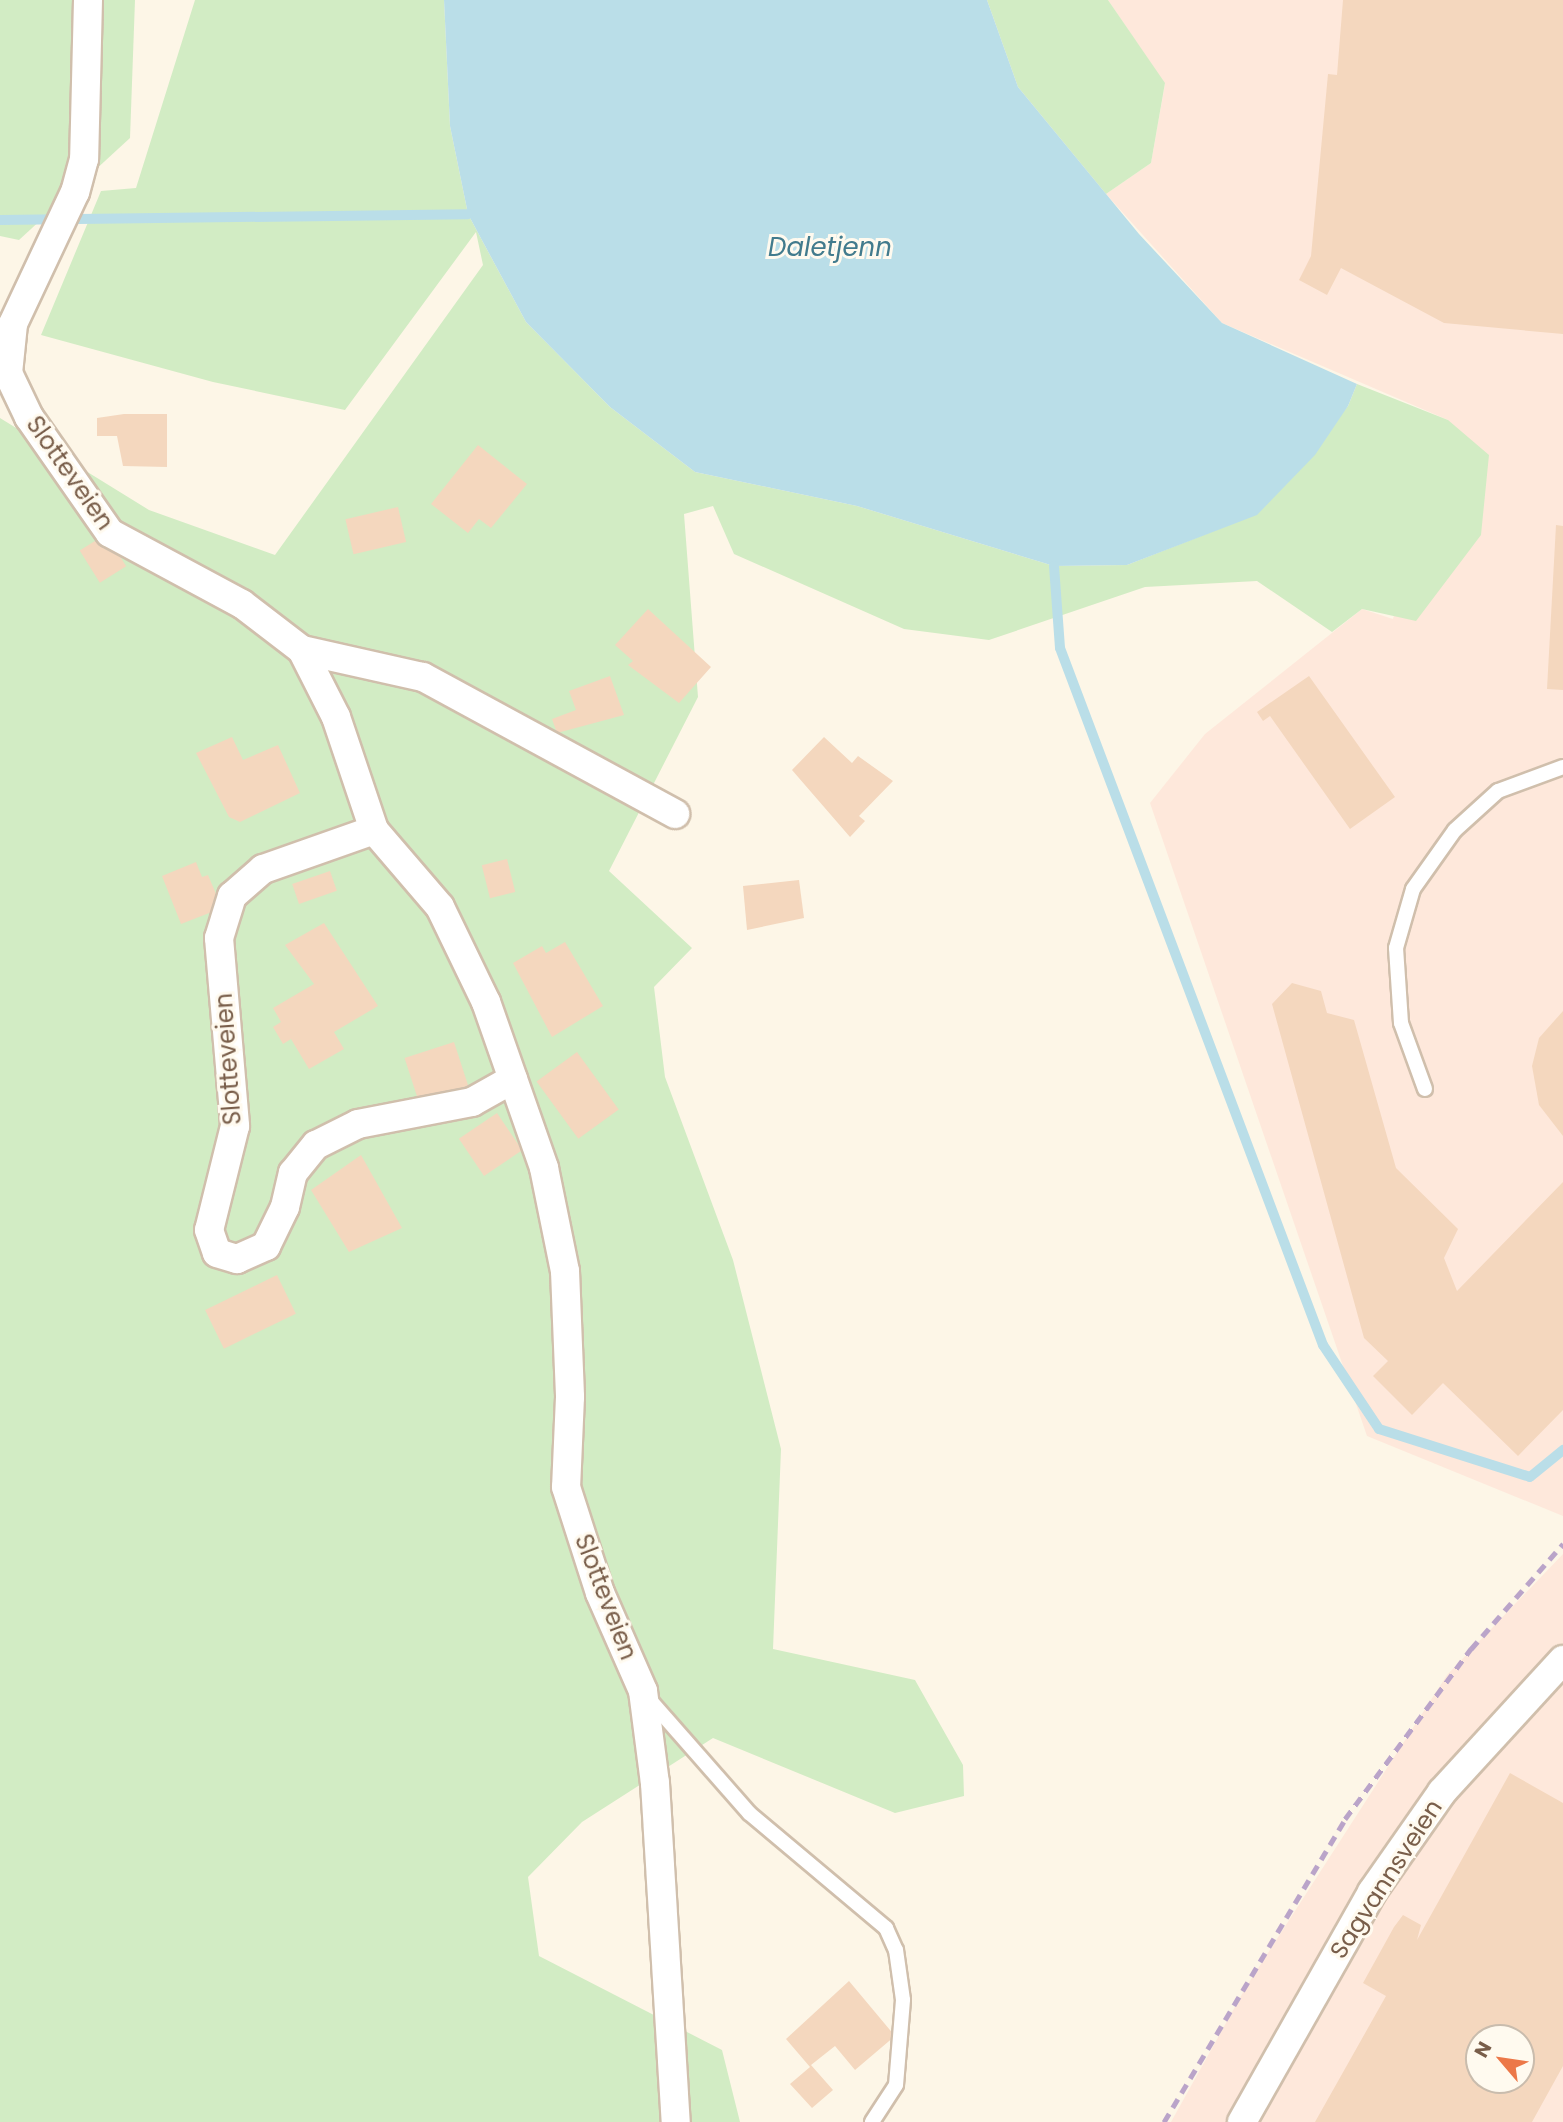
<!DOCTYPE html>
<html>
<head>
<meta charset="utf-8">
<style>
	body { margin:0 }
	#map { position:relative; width:1563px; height:2122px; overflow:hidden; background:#fdf6e7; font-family:Poppins,sans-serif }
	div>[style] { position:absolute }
	.commercial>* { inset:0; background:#fee8db }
	.green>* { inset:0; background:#d2ecc4 }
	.water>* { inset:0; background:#badee8 }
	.stream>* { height:10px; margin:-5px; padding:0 5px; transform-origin:5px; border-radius:5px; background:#badee8 }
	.building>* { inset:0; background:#f4d7be; transform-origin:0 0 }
	.roads { filter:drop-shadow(2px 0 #d0bfac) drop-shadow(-2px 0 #d0bfac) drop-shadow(0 2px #d0bfac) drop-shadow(0 -2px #d0bfac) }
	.service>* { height:14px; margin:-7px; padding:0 7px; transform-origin:7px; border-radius:7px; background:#fff }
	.minor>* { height:28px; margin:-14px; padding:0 14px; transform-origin:14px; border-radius:14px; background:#fff }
	.rail>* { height:5px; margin-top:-2.5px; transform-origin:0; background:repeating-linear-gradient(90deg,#baa4c9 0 10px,transparent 0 17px) }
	span { translate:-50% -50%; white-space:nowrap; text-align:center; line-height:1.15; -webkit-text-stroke:6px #fffaef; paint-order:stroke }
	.street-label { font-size:24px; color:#795e4a }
	.water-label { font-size:26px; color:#427b8d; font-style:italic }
	.north { position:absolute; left:1465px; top:2024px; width:70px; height:70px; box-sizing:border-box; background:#fffaef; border:2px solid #c9bcad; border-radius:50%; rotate:299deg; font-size:19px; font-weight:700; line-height:28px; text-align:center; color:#795e4a }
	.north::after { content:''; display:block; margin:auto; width:24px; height:32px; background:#ec7848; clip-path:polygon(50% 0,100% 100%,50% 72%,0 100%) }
</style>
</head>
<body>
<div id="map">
	<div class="commercial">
		<i style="clip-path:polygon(1108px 0,1563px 0,1563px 1516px,1367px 1436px,1150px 803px,1205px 734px,1362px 609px,1393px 619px,1448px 420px,1222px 323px,1106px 194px,1151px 163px,1165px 84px)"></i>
		<i style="clip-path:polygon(evenodd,1563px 1554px,1563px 2122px,1171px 2122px,1246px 1987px,1447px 1675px,1563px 1554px,1479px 2038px,1521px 2038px,1521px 2080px,1479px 2080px,1479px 2038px)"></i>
	</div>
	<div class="green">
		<i style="clip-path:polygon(0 0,135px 0,130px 138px,19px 240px,0 236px)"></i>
		<i style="clip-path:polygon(195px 0,444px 0,450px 126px,468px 214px,477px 231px,526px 322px,610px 407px,695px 472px,857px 506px,1054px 566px,1127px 565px,1257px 514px,1348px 406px,1357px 384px,1448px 420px,1489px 455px,1481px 535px,1416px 621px,1362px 609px,1332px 632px,1257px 581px,1145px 587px,989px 640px,904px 629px,734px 554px,713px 506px,684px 514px,698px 697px,609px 871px,692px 948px,654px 987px,665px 1077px,733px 1260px,781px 1449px,773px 1649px,915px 1680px,963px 1765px,964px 1796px,895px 1813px,713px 1738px,582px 1822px,528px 1877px,539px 1956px,722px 2050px,740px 2122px,0 2122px,0 418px,149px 510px,275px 555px,483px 265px,476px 232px,345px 410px,213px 382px,41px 335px,101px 191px,136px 188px)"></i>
		<i style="clip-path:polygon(987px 0,1108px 0,1165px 83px,1151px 163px,1106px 194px,1018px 87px)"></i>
	</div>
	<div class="water">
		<i style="clip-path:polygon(444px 0,987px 0,1018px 87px,1139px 234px,1222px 323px,1357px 384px,1348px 406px,1315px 455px,1257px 515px,1127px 565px,1054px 566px,857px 506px,695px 472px,610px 407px,526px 322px,477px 231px,468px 214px,450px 126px)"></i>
	</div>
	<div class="stream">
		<i style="left:0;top:220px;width:468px;rotate:-0.7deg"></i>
		<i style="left:1054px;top:566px;width:82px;rotate:85.8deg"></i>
		<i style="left:1060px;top:648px;width:745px;rotate:69.33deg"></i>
		<i style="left:1323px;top:1345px;width:101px;rotate:56.3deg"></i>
		<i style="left:1379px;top:1429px;width:158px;rotate:17.6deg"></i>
		<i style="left:1530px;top:1477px;width:43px;rotate:-39.3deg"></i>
	</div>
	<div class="building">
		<i style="clip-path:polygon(1343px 0,1563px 0,1563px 334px,1444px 323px,1341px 268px,1327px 295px,1299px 280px,1311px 256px,1328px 74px,1337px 75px)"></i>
		<i style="clip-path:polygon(124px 414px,167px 414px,167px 467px,123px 466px,117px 436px,97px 436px,97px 418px)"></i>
		<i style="clip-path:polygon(478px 445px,527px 484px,491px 528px,479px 519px,468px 533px,431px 504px)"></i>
		<i style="left:398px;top:507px;width:36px;height:54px;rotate:77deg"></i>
		<i style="clip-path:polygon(1556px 525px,1563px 526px,1563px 690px,1547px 689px)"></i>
		<i style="left:106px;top:534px;width:38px;height:31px;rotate:58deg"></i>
		<i style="clip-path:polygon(648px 609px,711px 667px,679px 703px,628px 665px,633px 661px,615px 645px)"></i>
		<i style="clip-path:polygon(610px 676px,624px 715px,557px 733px,552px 719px,576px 710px,569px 691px)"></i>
		<i style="clip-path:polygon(1309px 676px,1395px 797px,1350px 829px,1270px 716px,1263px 721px,1257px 712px)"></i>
		<i style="clip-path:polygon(232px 737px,243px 760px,278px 745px,300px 793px,240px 822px,229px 817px,196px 753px)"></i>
		<i style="clip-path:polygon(824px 737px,852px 763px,858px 756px,893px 781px,859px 816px,865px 821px,850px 837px,792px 770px)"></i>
		<i style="left:507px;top:859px;width:34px;height:26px;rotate:76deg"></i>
		<i style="clip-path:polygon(196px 862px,202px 877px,208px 875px,222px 908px,181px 924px,162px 876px)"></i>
		<i style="left:330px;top:871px;width:21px;height:40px;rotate:71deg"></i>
		<i style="clip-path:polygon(799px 880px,804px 918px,747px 930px,743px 886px)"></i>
		<i style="clip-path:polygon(324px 923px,378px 1006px,334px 1032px,344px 1049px,309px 1069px,291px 1039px,283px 1044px,273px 1027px,281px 1022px,273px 1008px,314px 984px,285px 945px)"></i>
		<i style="clip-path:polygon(565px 942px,603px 1006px,552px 1037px,513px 963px,542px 946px,546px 953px)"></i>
		<i style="clip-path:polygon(1292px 983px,1321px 991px,1327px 1013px,1354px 1020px,1396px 1168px,1458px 1229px,1444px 1258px,1457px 1291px,1563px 1182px,1563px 1410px,1518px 1456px,1443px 1383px,1412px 1415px,1373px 1376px,1388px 1361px,1364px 1338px,1272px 1004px)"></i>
		<i style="clip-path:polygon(1563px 1011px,1563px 1136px,1539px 1105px,1532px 1066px,1539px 1038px)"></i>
		<i style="left:454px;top:1042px;width:46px;height:52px;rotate:72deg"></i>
		<i style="left:577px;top:1052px;width:71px;height:50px;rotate:54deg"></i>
		<i style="left:497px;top:1113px;width:45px;height:46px;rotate:56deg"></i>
		<i style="clip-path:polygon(361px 1155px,402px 1228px,349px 1252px,311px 1190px)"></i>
		<i style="left:277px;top:1275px;width:43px;height:80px;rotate:64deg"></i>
		<i style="clip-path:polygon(evenodd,1510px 1773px,1563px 1803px,1563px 2066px,1532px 2122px,1315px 2122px,1386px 1996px,1363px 1983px,1394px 1927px,1403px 1915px,1421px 1925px,1417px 1940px,1510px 1773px,1479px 2038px,1521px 2038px,1521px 2080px,1479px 2080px,1479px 2038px)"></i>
		<i style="clip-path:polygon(849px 1981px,895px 2036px,855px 2070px,835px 2046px,811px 2065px,833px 2090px,812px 2108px,790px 2084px,810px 2067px,786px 2039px)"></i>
	</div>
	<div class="roads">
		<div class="service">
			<i style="left:1425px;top:1089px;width:70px;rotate:-110deg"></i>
			<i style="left:1401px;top:1023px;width:75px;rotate:-93.8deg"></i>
			<i style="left:1396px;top:948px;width:61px;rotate:-73.9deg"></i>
			<i style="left:1413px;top:889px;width:72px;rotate:-54.6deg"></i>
			<i style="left:1455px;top:830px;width:58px;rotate:-42.2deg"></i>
			<i style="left:1498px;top:791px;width:69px;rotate:-20.3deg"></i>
			<i style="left:648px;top:1698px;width:153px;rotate:48.7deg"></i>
			<i style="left:749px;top:1813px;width:179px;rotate:40deg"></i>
			<i style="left:886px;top:1928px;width:24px;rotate:66deg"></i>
			<i style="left:896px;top:1950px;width:50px;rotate:82deg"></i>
			<i style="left:903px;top:2000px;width:85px;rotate:94.7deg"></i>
			<i style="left:896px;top:2085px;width:44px;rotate:123deg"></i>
		</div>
		<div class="minor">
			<i style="left:88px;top:0;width:159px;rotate:91.4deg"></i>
			<i style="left:84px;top:159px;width:34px;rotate:105deg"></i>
			<i style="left:75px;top:192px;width:146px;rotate:115.2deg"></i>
			<i style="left:13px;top:324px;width:49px;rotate:95.8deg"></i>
			<i style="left:8px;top:373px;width:49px;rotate:64.5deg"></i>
			<i style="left:29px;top:417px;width:141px;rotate:55.1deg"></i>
			<i style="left:110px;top:533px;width:150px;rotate:28.3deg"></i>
			<i style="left:242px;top:604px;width:76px;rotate:37.5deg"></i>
			<i style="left:302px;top:650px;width:75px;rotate:63.1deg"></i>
			<i style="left:336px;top:717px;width:119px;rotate:71.4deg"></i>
			<i style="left:374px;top:830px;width:101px;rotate:49.4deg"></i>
			<i style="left:440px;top:907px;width:106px;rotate:64.2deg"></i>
			<i style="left:486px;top:1002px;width:176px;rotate:70.7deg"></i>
			<i style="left:544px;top:1168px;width:105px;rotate:78.5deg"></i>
			<i style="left:565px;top:1271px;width:126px;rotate:87.7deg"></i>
			<i style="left:570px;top:1397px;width:90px;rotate:92.5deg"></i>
			<i style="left:566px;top:1487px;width:111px;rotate:72.2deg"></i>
			<i style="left:600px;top:1593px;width:107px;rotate:66.3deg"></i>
			<i style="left:643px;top:1691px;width:93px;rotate:82.6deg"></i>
			<i style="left:655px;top:1783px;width:340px;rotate:86.5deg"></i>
			<i style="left:302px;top:650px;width:124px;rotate:12.6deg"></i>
			<i style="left:423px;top:677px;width:287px;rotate:28.5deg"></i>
			<i style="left:374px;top:830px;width:118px;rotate:160.6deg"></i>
			<i style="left:263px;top:869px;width:41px;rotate:138.9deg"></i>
			<i style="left:232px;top:896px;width:44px;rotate:107.2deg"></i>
			<i style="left:219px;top:938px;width:189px;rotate:85.1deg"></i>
			<i style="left:235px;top:1126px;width:107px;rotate:104deg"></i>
			<i style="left:209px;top:1230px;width:24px;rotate:71deg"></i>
			<i style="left:217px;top:1253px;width:21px;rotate:17deg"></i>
			<i style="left:237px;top:1259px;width:32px;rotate:-24deg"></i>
			<i style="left:266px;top:1246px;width:43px;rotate:-64deg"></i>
			<i style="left:285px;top:1207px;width:35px;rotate:-77deg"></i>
			<i style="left:293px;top:1173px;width:36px;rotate:-51deg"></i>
			<i style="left:316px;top:1145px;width:47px;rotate:-26.6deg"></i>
			<i style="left:358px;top:1124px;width:116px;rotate:-10.9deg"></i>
			<i style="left:472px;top:1102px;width:47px;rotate:-29.3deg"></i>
			<i style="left:1242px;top:2122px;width:264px;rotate:-60.5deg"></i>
			<i style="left:1372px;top:1892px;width:122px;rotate:-55deg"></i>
			<i style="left:1442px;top:1792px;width:179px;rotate:-47.5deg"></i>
		</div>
	</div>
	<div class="rail">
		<i style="left:1164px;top:2122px;width:353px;rotate:-59.1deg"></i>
		<i style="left:1345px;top:1819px;width:212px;rotate:-53.5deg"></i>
		<i style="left:1471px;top:1649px;width:140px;rotate:-48.8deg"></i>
	</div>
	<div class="street-label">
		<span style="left:70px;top:473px;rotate:55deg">Slotteveien</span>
		<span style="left:228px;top:1059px;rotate:-94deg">Slotteveien</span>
		<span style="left:606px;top:1597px;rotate:69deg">Slotteveien</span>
		<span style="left:1386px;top:1879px;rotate:-57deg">Sagvannsveien</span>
	</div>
	<div class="water-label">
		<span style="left:830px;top:248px">Daletjenn</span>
	</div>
	<div class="north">N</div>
</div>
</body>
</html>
